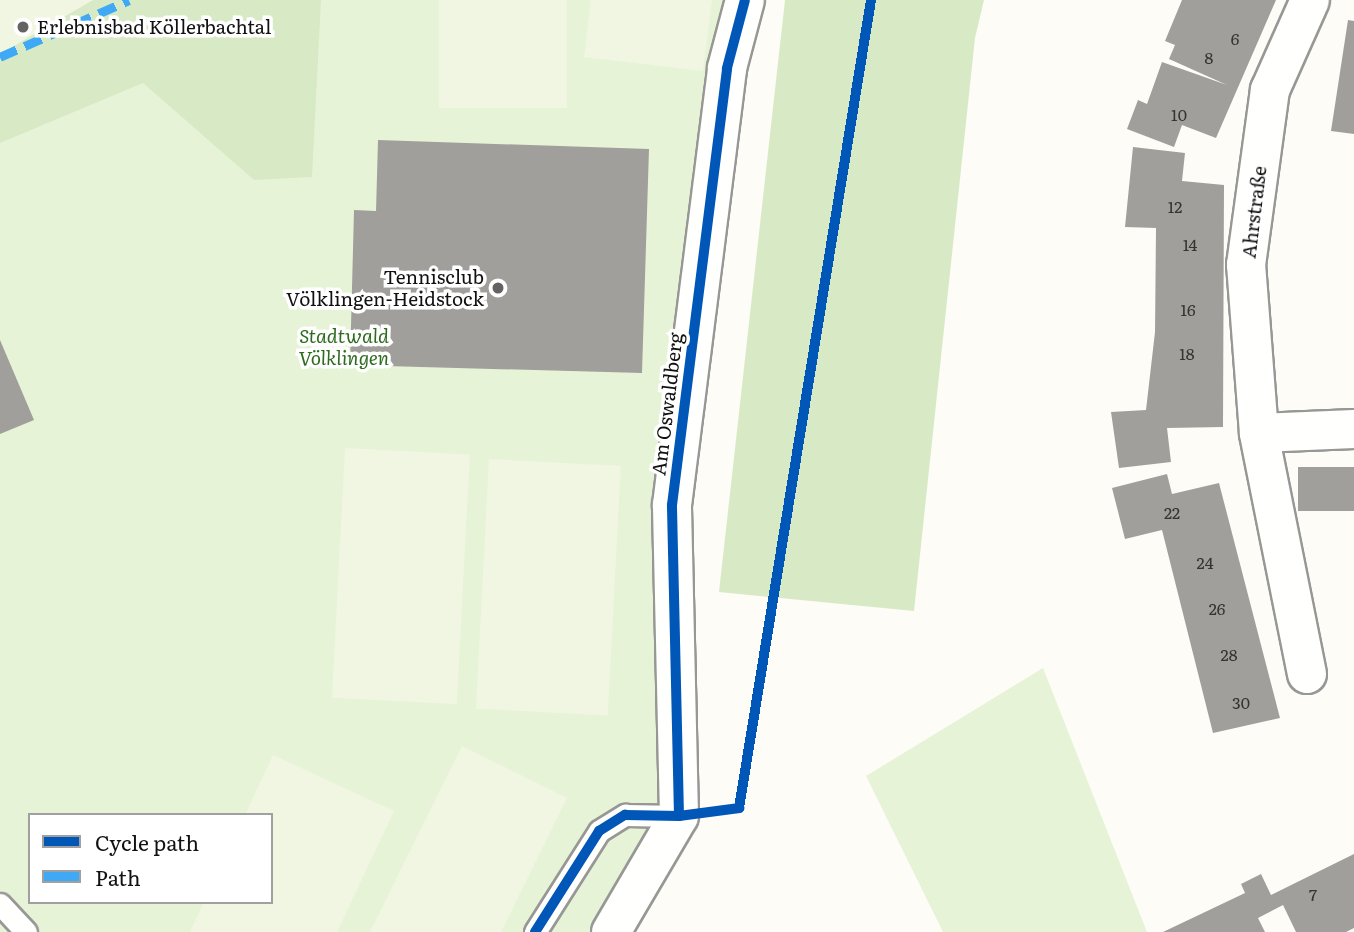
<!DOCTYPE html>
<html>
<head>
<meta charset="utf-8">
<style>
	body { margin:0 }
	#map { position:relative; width:1354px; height:932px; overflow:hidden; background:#fdfcf7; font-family:Literata,serif }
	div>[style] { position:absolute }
	.green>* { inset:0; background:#e7f3d7 }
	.forest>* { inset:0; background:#d8eac5 }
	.pitch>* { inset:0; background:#f0f6e1; transform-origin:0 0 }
	.building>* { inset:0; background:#a19f9c; transform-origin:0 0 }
	.roads { filter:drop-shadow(2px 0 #979795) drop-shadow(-2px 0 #979795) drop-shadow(0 2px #979795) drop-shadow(0 -2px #979795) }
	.service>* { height:21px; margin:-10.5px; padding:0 10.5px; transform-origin:10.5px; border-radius:10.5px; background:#fffffe }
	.minor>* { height:38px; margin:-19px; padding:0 19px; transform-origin:19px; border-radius:19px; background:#fffffe }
	.quiet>* { height:9px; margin-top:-4.5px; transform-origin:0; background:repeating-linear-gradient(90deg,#3fa9f5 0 18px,transparent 0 27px) }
	.cycleway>* { height:10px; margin:-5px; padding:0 5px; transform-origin:5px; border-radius:5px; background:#0057b8 }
	.dots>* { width:19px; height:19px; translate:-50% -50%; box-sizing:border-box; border:4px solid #fff; border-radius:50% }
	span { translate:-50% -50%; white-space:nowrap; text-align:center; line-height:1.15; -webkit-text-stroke:7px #fff; paint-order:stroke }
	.number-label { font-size:16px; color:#353434 }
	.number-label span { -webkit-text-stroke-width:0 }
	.poi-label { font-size:19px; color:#111 }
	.left { translate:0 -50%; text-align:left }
	.right { translate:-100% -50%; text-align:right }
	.street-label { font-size:19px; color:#111 }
	.park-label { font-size:19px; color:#2f6b1f; font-style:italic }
	.legend { position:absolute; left:28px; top:813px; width:245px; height:91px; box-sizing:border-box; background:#fff; border:2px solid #a0a0a0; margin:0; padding:9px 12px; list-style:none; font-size:21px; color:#111 }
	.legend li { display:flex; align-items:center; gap:14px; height:35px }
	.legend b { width:35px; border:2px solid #a0a0a0 }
</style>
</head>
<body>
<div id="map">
	<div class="green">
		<i style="clip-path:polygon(evenodd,0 0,745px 0,694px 326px,679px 816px,611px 932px,0 932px,0 0,30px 815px,271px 815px,271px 902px,30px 902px,30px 815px)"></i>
		<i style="clip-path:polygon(1043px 668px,1147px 932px,943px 932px,866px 776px)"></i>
	</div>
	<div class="forest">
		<i style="clip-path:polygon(15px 0,321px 0,312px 177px,254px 180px,143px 83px,0 143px,0 8px)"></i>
		<i style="clip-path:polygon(785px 0,984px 0,975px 38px,914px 611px,719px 592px)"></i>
	</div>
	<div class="pitch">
		<i style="clip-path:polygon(0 0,93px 0,0 54px)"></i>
		<i style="left:439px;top:0;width:128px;height:108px"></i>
		<i style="clip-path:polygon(591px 0,712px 0,703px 71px,584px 57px)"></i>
		<i style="left:345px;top:448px;width:125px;height:250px;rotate:3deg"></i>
		<i style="left:489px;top:459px;width:132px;height:250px;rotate:3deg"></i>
		<i style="clip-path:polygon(462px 746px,567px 798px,501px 932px,370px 932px)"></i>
		<i style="clip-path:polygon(273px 755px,394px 811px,337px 932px,190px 932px,204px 902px,271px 902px,271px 815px,245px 815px)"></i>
	</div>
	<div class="building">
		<i style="clip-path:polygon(1182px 0,1276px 0,1216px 138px,1182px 125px,1174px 147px,1127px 129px,1138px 100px,1147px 104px,1162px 62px,1227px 85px,1169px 59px,1175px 45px,1165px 41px)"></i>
		<i style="clip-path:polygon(1348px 20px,1354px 21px,1354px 134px,1331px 131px)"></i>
		<i style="clip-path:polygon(378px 140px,649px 149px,642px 373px,350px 365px,354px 210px,376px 211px)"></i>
		<i style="clip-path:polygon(1133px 147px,1185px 153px,1182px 181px,1224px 185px,1223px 427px,1167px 428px,1171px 462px,1119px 468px,1111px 412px,1146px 410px,1155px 332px,1156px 228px,1125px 227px)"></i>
		<i style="clip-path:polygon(0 340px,34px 420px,0 434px)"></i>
		<i style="left:1354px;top:467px;width:44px;height:56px;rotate:90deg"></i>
		<i style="clip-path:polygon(1167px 474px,1172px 494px,1219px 483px,1280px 718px,1213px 733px,1162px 530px,1125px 539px,1112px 488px)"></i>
		<i style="clip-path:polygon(1354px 854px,1354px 928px,1346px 932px,1296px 932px,1283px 905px,1258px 918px,1265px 932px,1163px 932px,1245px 893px,1241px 884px,1261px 874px,1271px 895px)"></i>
	</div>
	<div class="roads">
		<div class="service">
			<i style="left:0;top:904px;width:38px;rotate:47deg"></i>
			<i style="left:535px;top:932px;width:120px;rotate:-57.6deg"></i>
			<i style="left:599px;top:831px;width:31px;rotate:-32deg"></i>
			<i style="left:625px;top:815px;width:54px;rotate:1.1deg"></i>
		</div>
		<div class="minor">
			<i style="left:1259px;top:433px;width:95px;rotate:-2.4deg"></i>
			<i style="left:1307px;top:674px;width:246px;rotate:-101.3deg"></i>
			<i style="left:1259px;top:433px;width:169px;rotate:-94.4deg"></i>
			<i style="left:1246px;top:265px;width:177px;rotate:-82.2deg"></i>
			<i style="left:1270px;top:90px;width:98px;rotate:-66deg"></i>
			<i style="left:611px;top:932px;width:134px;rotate:-59.6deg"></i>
			<i style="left:679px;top:816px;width:311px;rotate:-91.3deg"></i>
			<i style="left:672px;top:505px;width:440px;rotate:-82.8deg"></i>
			<i style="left:727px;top:68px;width:70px;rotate:-75.2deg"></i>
		</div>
	</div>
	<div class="quiet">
		<i style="left:0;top:57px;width:141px;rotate:-23.8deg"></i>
	</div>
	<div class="cycleway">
		<i style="left:679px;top:816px;width:311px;rotate:-91.3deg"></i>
		<i style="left:672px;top:505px;width:440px;rotate:-82.8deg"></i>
		<i style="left:727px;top:68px;width:70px;rotate:-75.2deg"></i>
		<i style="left:535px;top:932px;width:120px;rotate:-57.6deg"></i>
		<i style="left:599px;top:831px;width:31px;rotate:-32deg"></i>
		<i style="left:625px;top:815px;width:54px;rotate:1.1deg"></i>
		<i style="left:679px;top:816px;width:61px;rotate:-7.6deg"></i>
		<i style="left:739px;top:808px;width:819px;rotate:-80.72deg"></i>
	</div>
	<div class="dots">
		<i style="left:23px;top:27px;background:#646362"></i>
		<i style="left:498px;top:288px;background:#646362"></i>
	</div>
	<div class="number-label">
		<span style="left:1235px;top:38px">6</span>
		<span style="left:1209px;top:57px">8</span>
		<span style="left:1179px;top:114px">10</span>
		<span style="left:1175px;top:206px">12</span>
		<span style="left:1190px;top:244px">14</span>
		<span style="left:1188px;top:309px">16</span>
		<span style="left:1187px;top:353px">18</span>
		<span style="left:1172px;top:512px">22</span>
		<span style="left:1205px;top:562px">24</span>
		<span style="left:1217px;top:608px">26</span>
		<span style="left:1229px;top:654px">28</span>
		<span style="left:1241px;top:702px">30</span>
		<span style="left:1313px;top:894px">7</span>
	</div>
	<div class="poi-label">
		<span class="left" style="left:37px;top:27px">Erlebnisbad Köllerbachtal</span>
		<span class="right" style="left:484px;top:288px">Tennisclub<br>Völklingen-Heidstock</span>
	</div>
	<div class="street-label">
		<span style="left:1254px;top:212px;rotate:-83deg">Ahrstraße</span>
		<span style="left:667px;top:404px;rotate:-83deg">Am Oswaldberg</span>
	</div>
	<div class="park-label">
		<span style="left:344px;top:347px">Stadtwald<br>Völklingen</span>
	</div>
	<ul class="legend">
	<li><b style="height:9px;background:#0057b8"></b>Cycle path</li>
	<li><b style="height:9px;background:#3fa9f5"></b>Path</li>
	</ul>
</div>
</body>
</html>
